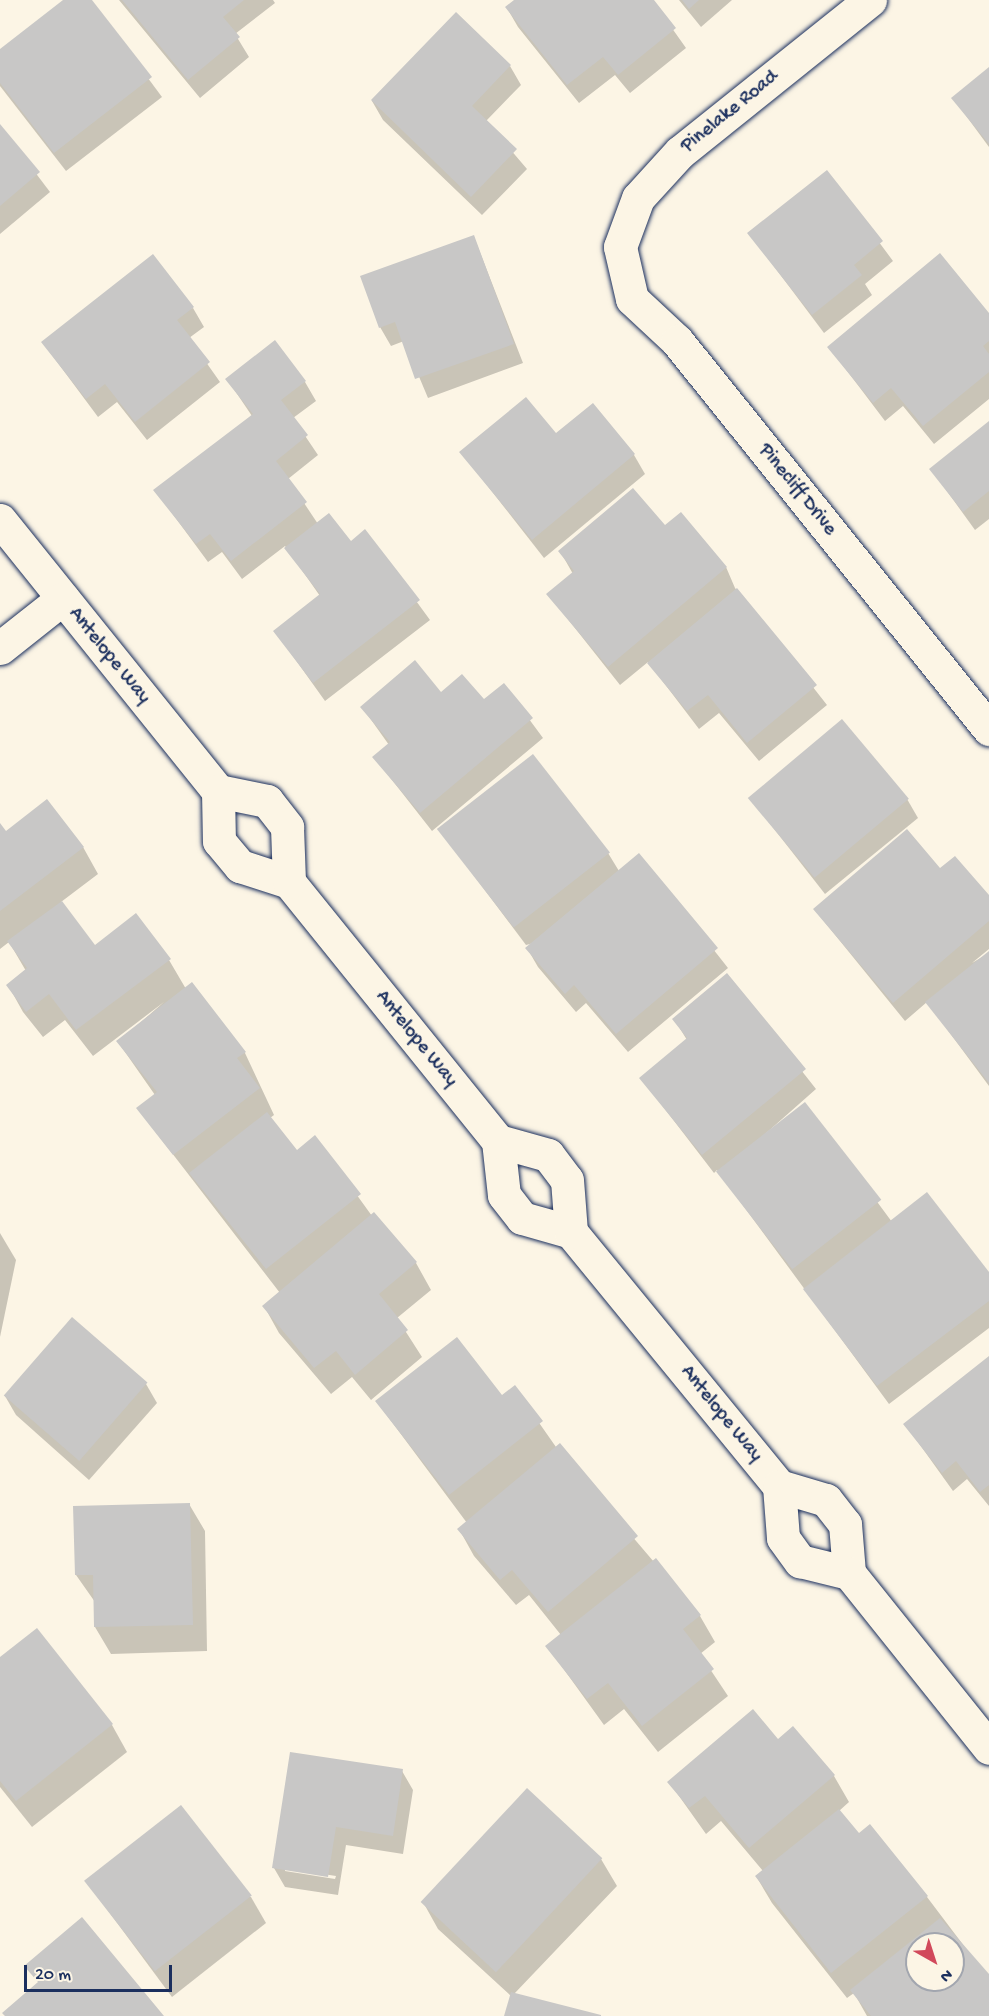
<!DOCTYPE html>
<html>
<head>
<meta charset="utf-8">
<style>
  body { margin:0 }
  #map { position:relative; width:989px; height:2016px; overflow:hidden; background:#fcf5e5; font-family:"Gochi Hand",sans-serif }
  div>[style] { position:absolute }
  .shadow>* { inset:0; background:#0003 }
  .building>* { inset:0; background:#c8c7c6; transform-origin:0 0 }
  .roads { filter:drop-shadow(0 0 2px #1b2f5e) drop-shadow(0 0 2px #1b2f5e) }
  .minor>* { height:33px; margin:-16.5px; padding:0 16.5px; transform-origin:16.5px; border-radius:16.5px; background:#fcf5e5 }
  span { translate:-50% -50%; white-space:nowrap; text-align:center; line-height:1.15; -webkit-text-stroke:4.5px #fcf5e5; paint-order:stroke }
  .street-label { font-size:20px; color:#1b2f5e }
  .north { position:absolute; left:905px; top:1932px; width:60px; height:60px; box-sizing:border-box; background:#fcf5e5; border:2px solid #a2a6af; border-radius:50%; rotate:141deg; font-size:16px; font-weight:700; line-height:24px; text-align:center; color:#1b2f5e }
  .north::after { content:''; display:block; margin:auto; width:21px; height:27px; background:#d1495b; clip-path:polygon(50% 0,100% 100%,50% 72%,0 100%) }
  .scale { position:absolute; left:24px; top:1965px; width:148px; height:27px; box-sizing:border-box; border:3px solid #1b2f5e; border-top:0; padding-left:8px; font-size:18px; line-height:21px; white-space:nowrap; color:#1b2f5e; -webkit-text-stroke:4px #fcf5e5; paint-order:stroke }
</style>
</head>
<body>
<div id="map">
  <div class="shadow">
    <div style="clip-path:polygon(65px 0,90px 0,162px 97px,66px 171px,0 86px,0 51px)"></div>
    <div style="clip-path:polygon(119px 0,273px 0,275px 3px,235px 34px,249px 57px,200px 98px)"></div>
    <div style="clip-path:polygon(517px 0,652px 0,686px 48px,630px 93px,615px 75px,579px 103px,518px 27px,507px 8px)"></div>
    <div style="clip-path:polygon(679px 0,732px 0,701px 27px)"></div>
    <div style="clip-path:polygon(510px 66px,521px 85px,486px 121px,527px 169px,482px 215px,383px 120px,372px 101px)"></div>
    <div style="clip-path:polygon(989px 69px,989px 147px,953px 98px)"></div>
    <div style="clip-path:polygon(0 126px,50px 192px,0 234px)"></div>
    <div style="clip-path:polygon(827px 172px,893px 261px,865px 284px,872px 295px,824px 333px,749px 233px)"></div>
    <div style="clip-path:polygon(474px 237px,523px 363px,428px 398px,404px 341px,391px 346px,380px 327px)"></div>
    <div style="clip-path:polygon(193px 308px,204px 327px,189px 338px,220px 382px,147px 440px,117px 402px,98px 417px,43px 343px)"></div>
    <div style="clip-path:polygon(989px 315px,989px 399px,934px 444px,903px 406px,885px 421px,829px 347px)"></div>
    <div style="clip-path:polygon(227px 379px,305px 382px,316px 401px,293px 418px,318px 455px,288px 479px,318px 524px,350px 543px,365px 531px,430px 620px,325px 701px,275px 631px,320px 596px,285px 546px,242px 579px,222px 552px,208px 562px,155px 490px,252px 416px)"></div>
    <div style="clip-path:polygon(989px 423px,989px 519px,975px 530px,931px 469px)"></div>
    <div style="clip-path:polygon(461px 452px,634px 455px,645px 474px,544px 558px)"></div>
    <div style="clip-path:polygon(665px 527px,726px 567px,735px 588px,827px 705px,759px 761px,719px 713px,699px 729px,648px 662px,620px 685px,548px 594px,573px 574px,560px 551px)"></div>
    <div style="clip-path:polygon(504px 685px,543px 738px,432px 831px,374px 757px,389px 745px,362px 707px,441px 694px,483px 702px)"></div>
    <div style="clip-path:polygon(749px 797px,907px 799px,918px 818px,825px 894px)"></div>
    <div style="clip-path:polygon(0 826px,6px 833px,83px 847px,98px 874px,61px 902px,94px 947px,169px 960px,186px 989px,192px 984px,245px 1053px,274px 1115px,270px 1118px,297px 1152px,315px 1137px,372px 1216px,416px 1263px,431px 1290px,397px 1318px,422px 1357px,371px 1400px,352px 1377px,331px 1394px,279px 1333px,264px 1306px,280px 1293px,138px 1109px,155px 1095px,118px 1042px,164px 1002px,93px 1056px,65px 1020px,43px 1037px,23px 1012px,8px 985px,26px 971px,9px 942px,0 949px)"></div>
    <div style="clip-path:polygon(439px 829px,608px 853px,619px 871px,639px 855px,728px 968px,628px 1052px,586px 1003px,576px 1012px,538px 967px,527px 948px,534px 943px,526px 945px)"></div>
    <div style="clip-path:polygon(940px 870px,989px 898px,989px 949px,972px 963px,989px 953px,989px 1086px,927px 1002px,905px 1021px,814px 909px)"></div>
    <div style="clip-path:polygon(726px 975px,816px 1089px,755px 1143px,805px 1104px,892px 1222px,989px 1275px,989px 1328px,889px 1404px,717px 1170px,714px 1173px,641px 1078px,687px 1040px,674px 1019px)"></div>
    <div style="clip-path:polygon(0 1233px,16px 1260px,0 1337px)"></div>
    <div style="clip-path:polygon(72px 1319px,146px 1384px,157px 1403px,89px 1480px,16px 1415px,5px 1396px)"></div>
    <div style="clip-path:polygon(989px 1358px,989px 1506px,967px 1479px,953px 1491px,905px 1424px)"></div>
    <div style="clip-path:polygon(514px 1387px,556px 1447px,700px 1616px,715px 1642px,700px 1654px,728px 1696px,658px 1752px,624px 1709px,604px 1725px,547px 1646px,561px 1635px,529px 1595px,516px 1605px,474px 1556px,459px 1529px,467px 1523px,377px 1402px,502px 1397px)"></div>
    <div style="clip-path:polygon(189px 1504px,205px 1531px,207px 1651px,111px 1654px,95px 1627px,95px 1602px,76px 1575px)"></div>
    <div style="clip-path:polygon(0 1659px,112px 1725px,127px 1752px,32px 1827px,0 1787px)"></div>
    <div style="clip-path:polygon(evenodd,778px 1741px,834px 1776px,849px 1802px,839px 1811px,858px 1835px,870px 1826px,927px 1897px,989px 1979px,989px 2016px,867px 2016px,854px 1993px,847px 1998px,772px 1903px,756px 1876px,763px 1871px,721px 1821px,706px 1834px,669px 1782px,778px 1741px,917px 1944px,953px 1944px,953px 1980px,917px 1980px,917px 1944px)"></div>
    <div style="clip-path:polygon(evenodd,402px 1771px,413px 1790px,403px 1854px,346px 1845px,338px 1895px,285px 1887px,274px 1868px,402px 1771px,285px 1868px,336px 1876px,335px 1879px,285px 1871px,285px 1868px)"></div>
    <div style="clip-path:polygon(527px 1790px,601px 1859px,617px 1886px,514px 1994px,598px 2016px,506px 2016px,511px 1996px,438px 1929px,423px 1902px)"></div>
    <div style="clip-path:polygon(86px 1881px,251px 1897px,266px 1923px,172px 1997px)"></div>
  </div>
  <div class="building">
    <div style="clip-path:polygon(63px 0,92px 0,152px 77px,54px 153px,0 83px,0 49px)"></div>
    <div style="clip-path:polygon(122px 0,244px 0,223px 17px,240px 37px,188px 80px)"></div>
    <div style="clip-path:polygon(514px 0,654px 0,676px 28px,618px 75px,603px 57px,567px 85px,505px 7px)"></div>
    <div style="clip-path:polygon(682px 0,699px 0,689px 9px)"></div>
    <div style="clip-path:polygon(456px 12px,511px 65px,472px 106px,517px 149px,471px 197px,371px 100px)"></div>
    <div style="clip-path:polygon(989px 67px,989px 144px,951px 98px)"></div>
    <div style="clip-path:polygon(0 124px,40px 172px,0 206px)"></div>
    <div style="clip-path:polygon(827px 170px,883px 241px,854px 265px,862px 275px,812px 315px,747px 233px)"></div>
    <div style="clip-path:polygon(474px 235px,514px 344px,415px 379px,395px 322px,379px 328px,360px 276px)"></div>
    <div style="clip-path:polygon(940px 253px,989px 313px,989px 341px,983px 346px,989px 354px,989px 372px,923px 426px,891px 388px,873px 403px,827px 347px)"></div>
    <div style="clip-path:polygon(153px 254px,194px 307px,177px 320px,210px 362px,135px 422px,105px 384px,86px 399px,41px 342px)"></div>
    <div style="clip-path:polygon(275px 340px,306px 381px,281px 400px,308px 435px,276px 461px,307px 502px,231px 561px,210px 534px,196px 544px,153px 490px,253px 414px,225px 379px)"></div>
    <div style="clip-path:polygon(526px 397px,556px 433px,593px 403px,635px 454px,532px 540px,459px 452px)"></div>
    <div style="clip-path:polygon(989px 421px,989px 491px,963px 512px,929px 469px)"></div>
    <div style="clip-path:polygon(633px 488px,665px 525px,681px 512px,727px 567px,608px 667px,546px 594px,574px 571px,558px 551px)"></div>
    <div style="clip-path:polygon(329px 513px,351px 541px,365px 529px,420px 600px,313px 683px,273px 631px,320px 594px,284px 548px)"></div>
    <div style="clip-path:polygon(737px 588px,817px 685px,747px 743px,708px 695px,687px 711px,647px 663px)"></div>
    <div style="clip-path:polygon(415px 660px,441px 692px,462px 674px,484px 699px,504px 683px,533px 718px,420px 813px,372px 757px,390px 742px,360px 707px)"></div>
    <div style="left:842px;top:719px;width:104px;height:123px;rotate:50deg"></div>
    <div style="left:533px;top:754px;width:125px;height:122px;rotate:52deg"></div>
    <div style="clip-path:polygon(47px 799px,84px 847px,0 911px,0 823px,6px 831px)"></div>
    <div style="clip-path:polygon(907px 829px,940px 868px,955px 856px,989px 895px,989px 921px,893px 1003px,813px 909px)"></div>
    <div style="clip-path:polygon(639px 853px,718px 948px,616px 1034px,574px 985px,565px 994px,525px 948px)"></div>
    <div style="clip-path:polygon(62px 901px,95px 945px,136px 913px,171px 959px,76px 1030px,49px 994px,26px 1012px,6px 985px,27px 968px,7px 941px)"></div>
    <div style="clip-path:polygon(989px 951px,989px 1083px,925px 1002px)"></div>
    <div style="clip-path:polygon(727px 973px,806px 1069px,702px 1155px,639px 1078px,687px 1038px,672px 1019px)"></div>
    <div style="clip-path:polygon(192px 982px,246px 1052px,237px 1058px,260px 1088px,173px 1155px,136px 1108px,157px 1092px,116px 1041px)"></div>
    <div style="left:805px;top:1102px;width:124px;height:113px;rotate:52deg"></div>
    <div style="clip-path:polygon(267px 1112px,297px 1150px,315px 1135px,361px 1194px,266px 1269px,189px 1173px)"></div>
    <div style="clip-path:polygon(927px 1192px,989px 1272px,989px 1301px,877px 1386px,803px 1289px)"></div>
    <div style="clip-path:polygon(374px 1212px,417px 1262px,379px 1294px,408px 1330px,355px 1375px,336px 1351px,314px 1368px,262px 1306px)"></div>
    <div style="left:72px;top:1317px;width:100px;height:104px;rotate:41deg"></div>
    <div style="clip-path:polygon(457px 1337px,502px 1395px,515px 1385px,543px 1421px,449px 1495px,375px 1401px)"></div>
    <div style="clip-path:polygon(989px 1356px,989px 1485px,980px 1492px,956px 1461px,942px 1473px,903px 1424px)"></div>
    <div style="clip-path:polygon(560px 1443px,638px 1536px,548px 1612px,512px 1570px,500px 1580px,457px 1529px)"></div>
    <div style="clip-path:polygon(190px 1503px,193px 1625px,94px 1627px,93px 1575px,75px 1575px,73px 1506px)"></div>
    <div style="clip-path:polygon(656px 1558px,701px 1615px,683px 1629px,714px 1669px,642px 1726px,608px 1683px,587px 1699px,545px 1646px)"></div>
    <div style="clip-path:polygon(37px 1628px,113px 1724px,16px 1801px,0 1781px,0 1657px)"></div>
    <div style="clip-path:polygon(753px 1709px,778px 1739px,793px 1726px,835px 1775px,749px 1848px,705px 1796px,689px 1808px,667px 1782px)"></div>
    <div style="clip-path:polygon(290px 1752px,403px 1769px,393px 1836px,336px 1827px,328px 1877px,272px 1868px)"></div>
    <div style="left:527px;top:1788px;width:103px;height:156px;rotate:43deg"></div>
    <div style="left:181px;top:1805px;width:115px;height:123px;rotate:52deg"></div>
    <div style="clip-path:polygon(839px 1809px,859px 1833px,870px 1824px,928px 1896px,831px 1973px,755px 1876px)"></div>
    <div style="clip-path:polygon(82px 1917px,164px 2016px,5px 2016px,2px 2013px,38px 1982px,24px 1966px)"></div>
    <div style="clip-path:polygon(evenodd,940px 1918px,989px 1974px,989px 2016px,871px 2016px,850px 1990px,940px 1918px,917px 1944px,953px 1944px,953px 1980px,917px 1980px,917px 1944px)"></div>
    <div style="clip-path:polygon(511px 1992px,601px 2015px,601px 2016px,504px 2016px)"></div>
  </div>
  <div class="roads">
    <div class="minor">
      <div style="left:870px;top:0;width:243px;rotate:141.3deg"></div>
      <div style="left:680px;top:152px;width:62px;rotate:132.4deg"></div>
      <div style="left:638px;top:198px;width:52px;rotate:110.2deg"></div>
      <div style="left:620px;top:247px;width:53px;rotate:77deg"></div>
      <div style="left:632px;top:299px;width:62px;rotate:43deg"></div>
      <div style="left:677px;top:341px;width:498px;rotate:51.2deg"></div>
      <div style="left:0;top:520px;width:348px;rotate:51.2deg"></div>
      <div style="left:218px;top:791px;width:50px;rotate:88.9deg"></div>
      <div style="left:219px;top:841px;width:33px;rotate:50deg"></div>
      <div style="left:240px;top:866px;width:52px;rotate:18.1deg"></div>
      <div style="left:289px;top:882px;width:333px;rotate:51.1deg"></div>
      <div style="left:498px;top:1141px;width:54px;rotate:83.7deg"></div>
      <div style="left:504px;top:1195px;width:29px;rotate:52deg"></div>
      <div style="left:522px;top:1218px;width:51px;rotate:15.9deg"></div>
      <div style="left:571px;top:1232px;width:328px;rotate:50.7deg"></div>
      <div style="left:779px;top:1486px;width:49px;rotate:16.6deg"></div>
      <div style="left:826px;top:1500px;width:31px;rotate:52deg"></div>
      <div style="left:845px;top:1524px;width:49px;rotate:85.3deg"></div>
      <div style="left:849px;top:1573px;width:224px;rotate:51.3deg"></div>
      <div style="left:0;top:648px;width:80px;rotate:-38.4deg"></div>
      <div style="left:218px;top:791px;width:50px;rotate:11.5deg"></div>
      <div style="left:267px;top:801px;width:33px;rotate:52deg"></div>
      <div style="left:287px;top:827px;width:55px;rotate:87.9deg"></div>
      <div style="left:498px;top:1141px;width:52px;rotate:15.6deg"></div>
      <div style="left:548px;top:1155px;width:31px;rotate:53deg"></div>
      <div style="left:567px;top:1180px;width:52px;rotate:85.6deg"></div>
      <div style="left:779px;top:1486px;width:52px;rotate:85.6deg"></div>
      <div style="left:783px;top:1538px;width:29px;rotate:54deg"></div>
      <div style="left:800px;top:1561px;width:50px;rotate:13.8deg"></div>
    </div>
  </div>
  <div class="street-label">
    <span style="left:730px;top:112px;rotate:-39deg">Pinelake Road</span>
    <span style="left:797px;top:490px;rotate:51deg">Pinecliff Drive</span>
    <span style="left:109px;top:656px;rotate:51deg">Antelope Way</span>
    <span style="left:416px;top:1039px;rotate:51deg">Antelope Way</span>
    <span style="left:721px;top:1414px;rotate:51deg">Antelope Way</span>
  </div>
  <div class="north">N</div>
  <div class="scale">20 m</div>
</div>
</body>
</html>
